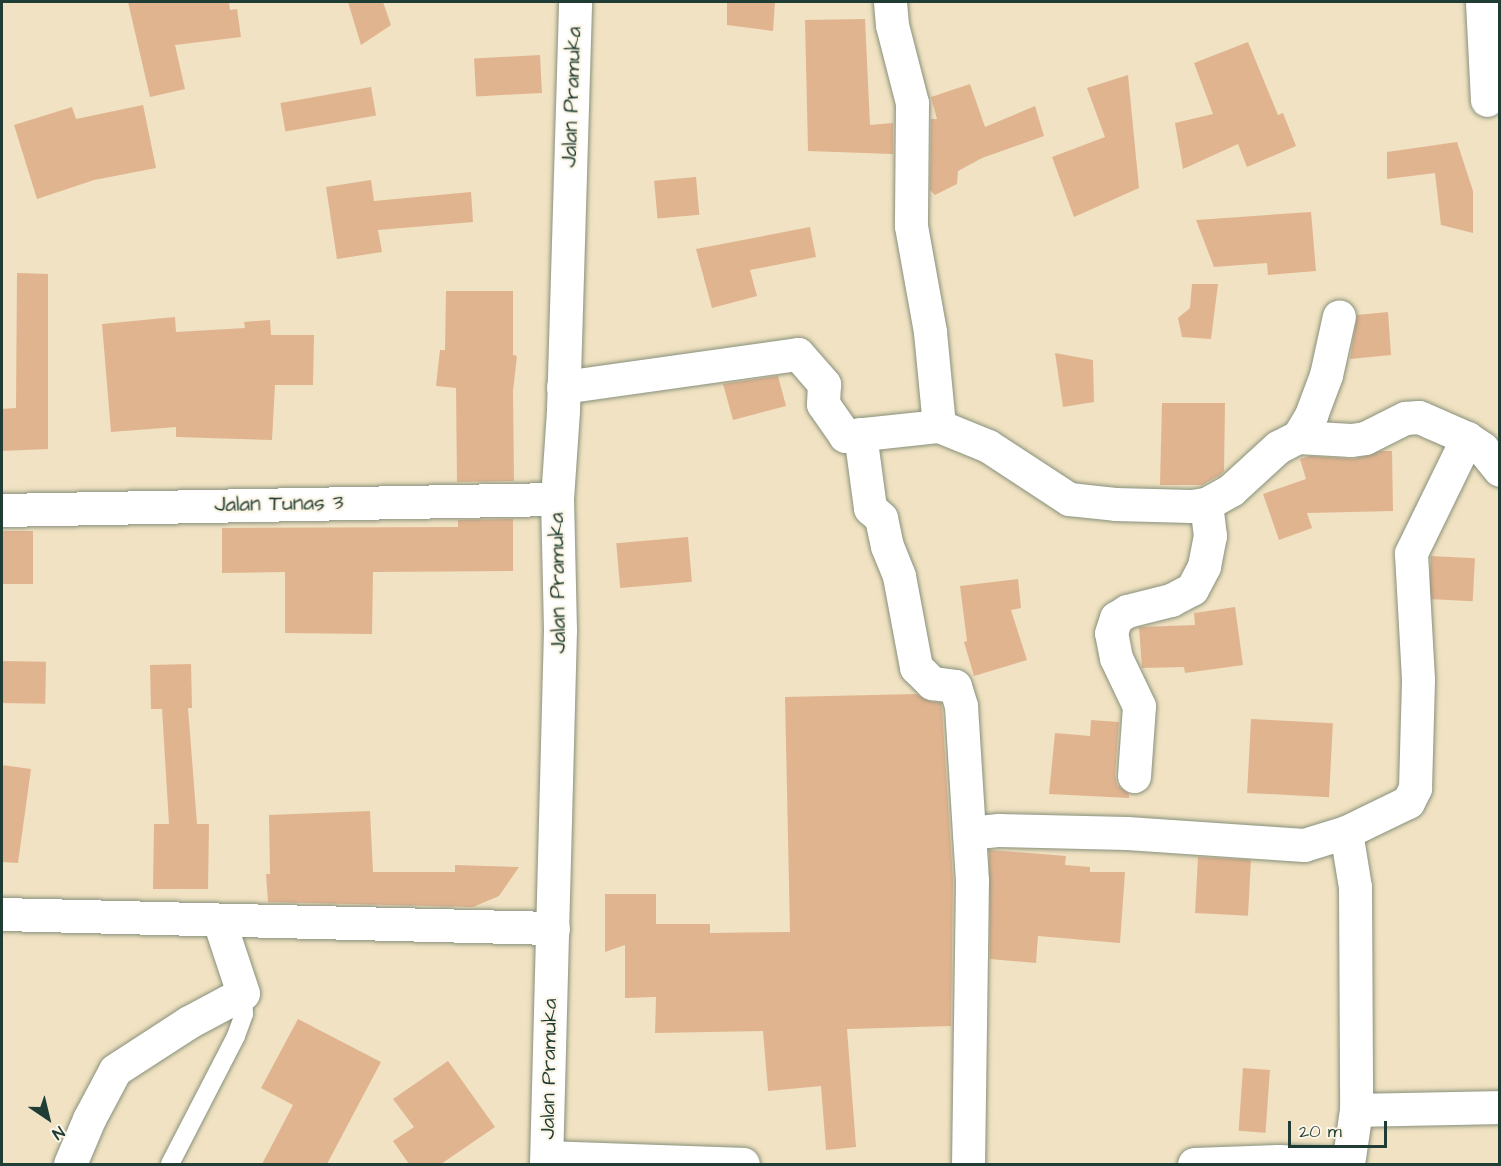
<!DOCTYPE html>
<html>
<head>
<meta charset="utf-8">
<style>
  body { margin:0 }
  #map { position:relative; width:1501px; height:1166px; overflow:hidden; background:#f0e2c2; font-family:"Architects Daughter",sans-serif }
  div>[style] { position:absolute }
  .building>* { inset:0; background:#e1b490; transform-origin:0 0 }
  .roads { filter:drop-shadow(0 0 2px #88907b) drop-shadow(0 0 2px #88907b) }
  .service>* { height:18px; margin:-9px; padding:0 9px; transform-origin:9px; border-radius:9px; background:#fff }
  .minor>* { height:33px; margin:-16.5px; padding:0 16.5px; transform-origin:16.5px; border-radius:16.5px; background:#fff }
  span { translate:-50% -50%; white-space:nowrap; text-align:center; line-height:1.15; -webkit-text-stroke:4.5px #fcf5e5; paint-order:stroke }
  .street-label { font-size:21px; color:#1f3d34 }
  .frame { position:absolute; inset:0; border:3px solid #1f3d34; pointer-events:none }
  .north { position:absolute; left:18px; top:1088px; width:60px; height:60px; -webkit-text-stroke:4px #fcf5e5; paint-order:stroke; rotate:145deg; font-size:16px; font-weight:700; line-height:24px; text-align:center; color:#1f3d34 }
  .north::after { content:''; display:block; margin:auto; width:21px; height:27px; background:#1f3d34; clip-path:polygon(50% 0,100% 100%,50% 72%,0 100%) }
  .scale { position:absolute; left:1288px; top:1121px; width:99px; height:27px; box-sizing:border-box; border:3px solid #1f3d34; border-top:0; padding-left:8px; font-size:18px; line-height:21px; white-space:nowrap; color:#1f3d34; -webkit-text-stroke:4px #fcf5e5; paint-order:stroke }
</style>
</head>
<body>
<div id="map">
  <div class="building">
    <div style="clip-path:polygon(128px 2px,229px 2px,230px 10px,237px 9px,241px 37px,175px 45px,185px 89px,150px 97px)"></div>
    <div style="clip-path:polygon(348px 2px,383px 2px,391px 25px,361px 45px)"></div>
    <div style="clip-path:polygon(727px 2px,775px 2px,773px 31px,727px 25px)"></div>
    <div style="clip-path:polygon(865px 19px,870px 125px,893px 123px,893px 154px,808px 151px,805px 20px)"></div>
    <div style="clip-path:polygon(1248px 42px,1278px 115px,1283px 113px,1296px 146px,1247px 167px,1238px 144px,1183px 169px,1175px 123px,1213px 114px,1194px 63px)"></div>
    <div style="left:540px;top:55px;width:38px;height:66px;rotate:87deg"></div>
    <div style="clip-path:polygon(1128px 75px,1139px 188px,1074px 217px,1052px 157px,1105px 137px,1087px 88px)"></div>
    <div style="clip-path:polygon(970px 84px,985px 127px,1035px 106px,1044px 136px,982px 158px,958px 171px,957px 184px,935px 195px,930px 190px,931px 119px,937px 119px,931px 97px)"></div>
    <div style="left:371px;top:87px;width:29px;height:92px;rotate:80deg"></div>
    <div style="clip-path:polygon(143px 105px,156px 168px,94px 180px,37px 199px,14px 125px,72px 107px,76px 119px)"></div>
    <div style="clip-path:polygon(1457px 142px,1473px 191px,1473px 233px,1441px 225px,1435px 173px,1387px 179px,1387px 152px)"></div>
    <div style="left:696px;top:177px;width:38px;height:42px;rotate:85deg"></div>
    <div style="clip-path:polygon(371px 180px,374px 201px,471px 192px,473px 222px,378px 230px,382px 252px,337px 259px,326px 187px)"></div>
    <div style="clip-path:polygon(1311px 212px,1316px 271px,1268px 275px,1267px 263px,1214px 267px,1196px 220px)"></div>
    <div style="clip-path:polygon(810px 227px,816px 257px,750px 270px,757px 296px,712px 308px,696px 249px)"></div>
    <div style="clip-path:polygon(17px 273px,48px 274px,48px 449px,2px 451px,2px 409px,16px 408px)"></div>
    <div style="clip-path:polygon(1192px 284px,1218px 284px,1211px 339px,1182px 337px,1178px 318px,1190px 308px)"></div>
    <div style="clip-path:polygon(446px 291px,513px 291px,513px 355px,517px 356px,513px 391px,514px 481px,457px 482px,456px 388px,436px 386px,440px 350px,445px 350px)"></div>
    <div style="clip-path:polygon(1388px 312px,1391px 355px,1350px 359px,1357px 315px)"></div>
    <div style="clip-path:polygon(175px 317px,176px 332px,245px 328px,244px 322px,270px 320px,271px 335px,314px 335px,313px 385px,275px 385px,272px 440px,176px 437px,176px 427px,111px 432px,102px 324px)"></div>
    <div style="clip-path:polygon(1055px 353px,1093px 360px,1094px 402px,1063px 407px)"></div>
    <div style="clip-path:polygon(778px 376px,786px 406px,733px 420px,723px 384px)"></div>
    <div style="clip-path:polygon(1162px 403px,1225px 403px,1224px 471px,1220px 475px,1202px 485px,1160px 485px)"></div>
    <div style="clip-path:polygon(1381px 451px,1392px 451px,1393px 511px,1307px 513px,1312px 528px,1279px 540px,1263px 494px,1306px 479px,1300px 459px,1310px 456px,1354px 459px)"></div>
    <div style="clip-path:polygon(513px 519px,513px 571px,373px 572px,372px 634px,285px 633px,285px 572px,222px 573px,222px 528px,458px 527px,458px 520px)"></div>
    <div style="left:2px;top:531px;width:31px;height:53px"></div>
    <div style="left:688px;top:537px;width:45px;height:72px;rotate:85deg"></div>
    <div style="left:1431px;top:556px;width:44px;height:43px;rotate:3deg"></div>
    <div style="clip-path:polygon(1018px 579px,1021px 608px,1011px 610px,1027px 660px,974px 676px,964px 642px,967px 641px,960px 586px)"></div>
    <div style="clip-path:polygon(1235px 607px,1243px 665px,1185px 673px,1184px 667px,1142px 668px,1139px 627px,1195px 625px,1194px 613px)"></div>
    <div style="left:2px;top:661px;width:44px;height:42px;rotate:1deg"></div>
    <div style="clip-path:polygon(191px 664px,192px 708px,188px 708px,197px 824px,209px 824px,208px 889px,153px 889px,154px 824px,169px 824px,162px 709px,151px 709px,150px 665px)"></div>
    <div style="clip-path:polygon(916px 694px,929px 701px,941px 703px,942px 709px,953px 880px,951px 1026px,847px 1029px,856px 1147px,826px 1150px,821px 1086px,768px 1091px,763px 1031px,655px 1033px,656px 997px,625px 998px,625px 945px,605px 952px,605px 894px,656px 894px,656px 924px,710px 924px,710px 933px,790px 932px,785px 697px)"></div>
    <div style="left:1251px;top:719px;width:82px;height:74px;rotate:3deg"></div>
    <div style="clip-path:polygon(1091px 720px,1119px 722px,1115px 775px,1117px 785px,1129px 794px,1129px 798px,1049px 794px,1055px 733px,1090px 736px)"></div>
    <div style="clip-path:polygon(2px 765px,31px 769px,18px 863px,2px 862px)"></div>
    <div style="clip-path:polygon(370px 811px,373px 872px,455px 872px,455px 865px,519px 867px,499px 896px,473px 907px,268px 902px,266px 874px,270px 874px,269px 815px)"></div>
    <div style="clip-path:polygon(989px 850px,1066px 856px,1065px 865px,1090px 867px,1090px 872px,1125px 872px,1120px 943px,1038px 936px,1036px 963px,990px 959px)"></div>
    <div style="left:1198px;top:857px;width:53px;height:56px;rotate:3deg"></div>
    <div style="clip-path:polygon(298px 1019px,381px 1062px,327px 1164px,262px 1164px,293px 1105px,261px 1088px)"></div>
    <div style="clip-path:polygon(448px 1061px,495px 1127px,441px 1164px,409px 1164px,393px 1141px,414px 1127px,393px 1099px)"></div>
    <div style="left:1243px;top:1068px;width:27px;height:63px;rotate:4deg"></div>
  </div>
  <div class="roads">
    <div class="service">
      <div style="left:170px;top:1164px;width:144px;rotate:-62.7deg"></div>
      <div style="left:236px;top:1036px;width:23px;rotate:-70deg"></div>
      <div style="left:244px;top:1014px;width:21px;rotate:-93deg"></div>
    </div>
    <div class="minor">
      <div style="left:890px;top:2px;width:23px;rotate:85deg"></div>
      <div style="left:892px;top:25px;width:81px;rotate:75.6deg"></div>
      <div style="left:912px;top:103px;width:123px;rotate:90.5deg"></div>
      <div style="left:911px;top:226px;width:108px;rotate:79.8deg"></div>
      <div style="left:930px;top:332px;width:94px;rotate:84.5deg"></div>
      <div style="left:939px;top:426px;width:53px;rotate:22.2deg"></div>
      <div style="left:988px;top:446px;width:97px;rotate:33.2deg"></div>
      <div style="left:1069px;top:499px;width:46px;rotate:6.2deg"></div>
      <div style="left:1115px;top:504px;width:76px;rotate:1.5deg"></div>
      <div style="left:1191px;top:506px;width:15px;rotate:-8deg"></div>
      <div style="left:1206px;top:504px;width:29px;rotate:-29deg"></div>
      <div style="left:1231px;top:490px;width:64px;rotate:-42.5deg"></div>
      <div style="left:1278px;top:447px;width:22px;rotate:-27deg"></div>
      <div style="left:1298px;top:437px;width:53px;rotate:3.2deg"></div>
      <div style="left:1351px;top:440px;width:14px;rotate:-8deg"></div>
      <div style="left:1365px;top:438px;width:45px;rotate:-26.6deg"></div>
      <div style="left:1405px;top:418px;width:14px;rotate:-4deg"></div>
      <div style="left:1419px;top:417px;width:52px;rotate:23.6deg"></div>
      <div style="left:1467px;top:438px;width:18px;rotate:34deg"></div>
      <div style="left:1482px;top:448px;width:28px;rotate:51deg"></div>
      <div style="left:1482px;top:2px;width:98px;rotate:87.1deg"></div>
      <div style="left:563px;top:387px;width:237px;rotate:-8deg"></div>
      <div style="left:798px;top:354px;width:40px;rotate:49deg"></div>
      <div style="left:824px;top:384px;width:20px;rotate:93deg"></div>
      <div style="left:823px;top:404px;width:39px;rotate:55deg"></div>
      <div style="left:845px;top:436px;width:95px;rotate:-6.1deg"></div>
      <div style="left:860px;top:434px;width:75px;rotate:82.3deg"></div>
      <div style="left:870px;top:508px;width:15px;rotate:42deg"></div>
      <div style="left:881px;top:518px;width:29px;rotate:78deg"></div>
      <div style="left:887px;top:546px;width:32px;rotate:68deg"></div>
      <div style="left:899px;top:576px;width:93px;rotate:79.4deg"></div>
      <div style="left:916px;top:667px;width:23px;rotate:45deg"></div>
      <div style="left:932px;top:683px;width:23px;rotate:7deg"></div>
      <div style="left:955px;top:686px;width:21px;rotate:73deg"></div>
      <div style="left:961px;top:706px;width:174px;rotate:86.4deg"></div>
      <div style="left:972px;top:880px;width:284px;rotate:90.8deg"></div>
      <div style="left:1298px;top:437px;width:26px;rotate:-59deg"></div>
      <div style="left:1311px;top:415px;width:43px;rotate:-69.4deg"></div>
      <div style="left:1326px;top:375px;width:60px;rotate:-77.6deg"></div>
      <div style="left:2px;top:510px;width:555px;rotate:-1.14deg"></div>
      <div style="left:1134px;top:776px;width:70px;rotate:-85.9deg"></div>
      <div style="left:1139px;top:706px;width:53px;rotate:-115.6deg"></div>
      <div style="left:1116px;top:658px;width:25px;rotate:-101deg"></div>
      <div style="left:1111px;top:633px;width:16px;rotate:-72deg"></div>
      <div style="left:1116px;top:618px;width:13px;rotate:-32deg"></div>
      <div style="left:1127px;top:611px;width:45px;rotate:-14deg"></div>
      <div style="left:1171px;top:600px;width:24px;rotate:-28deg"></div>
      <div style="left:1192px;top:589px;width:26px;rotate:-62deg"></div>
      <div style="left:1204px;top:566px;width:31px;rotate:-79deg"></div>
      <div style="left:1210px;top:536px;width:32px;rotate:-97deg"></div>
      <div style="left:1346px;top:832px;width:69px;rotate:-25.8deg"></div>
      <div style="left:1408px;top:802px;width:16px;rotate:-63deg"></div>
      <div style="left:1415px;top:788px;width:109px;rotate:-88.4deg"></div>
      <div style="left:1418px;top:679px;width:126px;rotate:-93.2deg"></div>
      <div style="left:1411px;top:553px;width:128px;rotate:-64deg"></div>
      <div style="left:969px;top:833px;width:30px;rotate:-6deg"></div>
      <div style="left:999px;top:830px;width:128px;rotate:1.3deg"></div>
      <div style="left:1127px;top:833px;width:177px;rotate:3.9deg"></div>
      <div style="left:1304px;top:845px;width:44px;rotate:-17.2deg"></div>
      <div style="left:1346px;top:832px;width:56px;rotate:80.7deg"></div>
      <div style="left:1355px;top:887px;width:223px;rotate:89.7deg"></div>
      <div style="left:1356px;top:1110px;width:55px;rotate:98.4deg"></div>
      <div style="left:1348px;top:1164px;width:70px;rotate:-177.5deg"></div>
      <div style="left:1278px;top:1161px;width:84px;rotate:178deg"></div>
      <div style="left:2px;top:914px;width:551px;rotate:1.46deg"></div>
      <div style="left:1356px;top:1110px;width:144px;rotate:-1.2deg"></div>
      <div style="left:547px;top:1157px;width:196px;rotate:2deg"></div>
      <div style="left:70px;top:1164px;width:49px;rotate:-67.1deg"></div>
      <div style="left:89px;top:1119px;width:55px;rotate:-62deg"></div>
      <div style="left:115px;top:1070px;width:88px;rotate:-33deg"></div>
      <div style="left:189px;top:1022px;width:61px;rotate:-28.2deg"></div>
      <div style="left:243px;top:993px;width:76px;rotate:-108.4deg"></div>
      <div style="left:546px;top:1164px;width:534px;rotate:-88.5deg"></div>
      <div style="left:560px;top:630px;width:131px;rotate:-91.3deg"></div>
      <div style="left:557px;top:499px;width:89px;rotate:-86.1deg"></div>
      <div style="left:563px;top:410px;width:408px;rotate:-88.3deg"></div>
    </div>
  </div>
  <div class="street-label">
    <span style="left:572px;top:97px;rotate:-88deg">Jalan Pramuka</span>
    <span style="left:279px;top:504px;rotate:-1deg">Jalan Tunas 3</span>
    <span style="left:558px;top:583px;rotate:-91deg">Jalan Pramuka</span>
    <span style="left:549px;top:1069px;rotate:-89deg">Jalan Pramuka</span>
  </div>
  <div class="frame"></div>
  <div class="north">N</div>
  <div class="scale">20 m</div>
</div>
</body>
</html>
